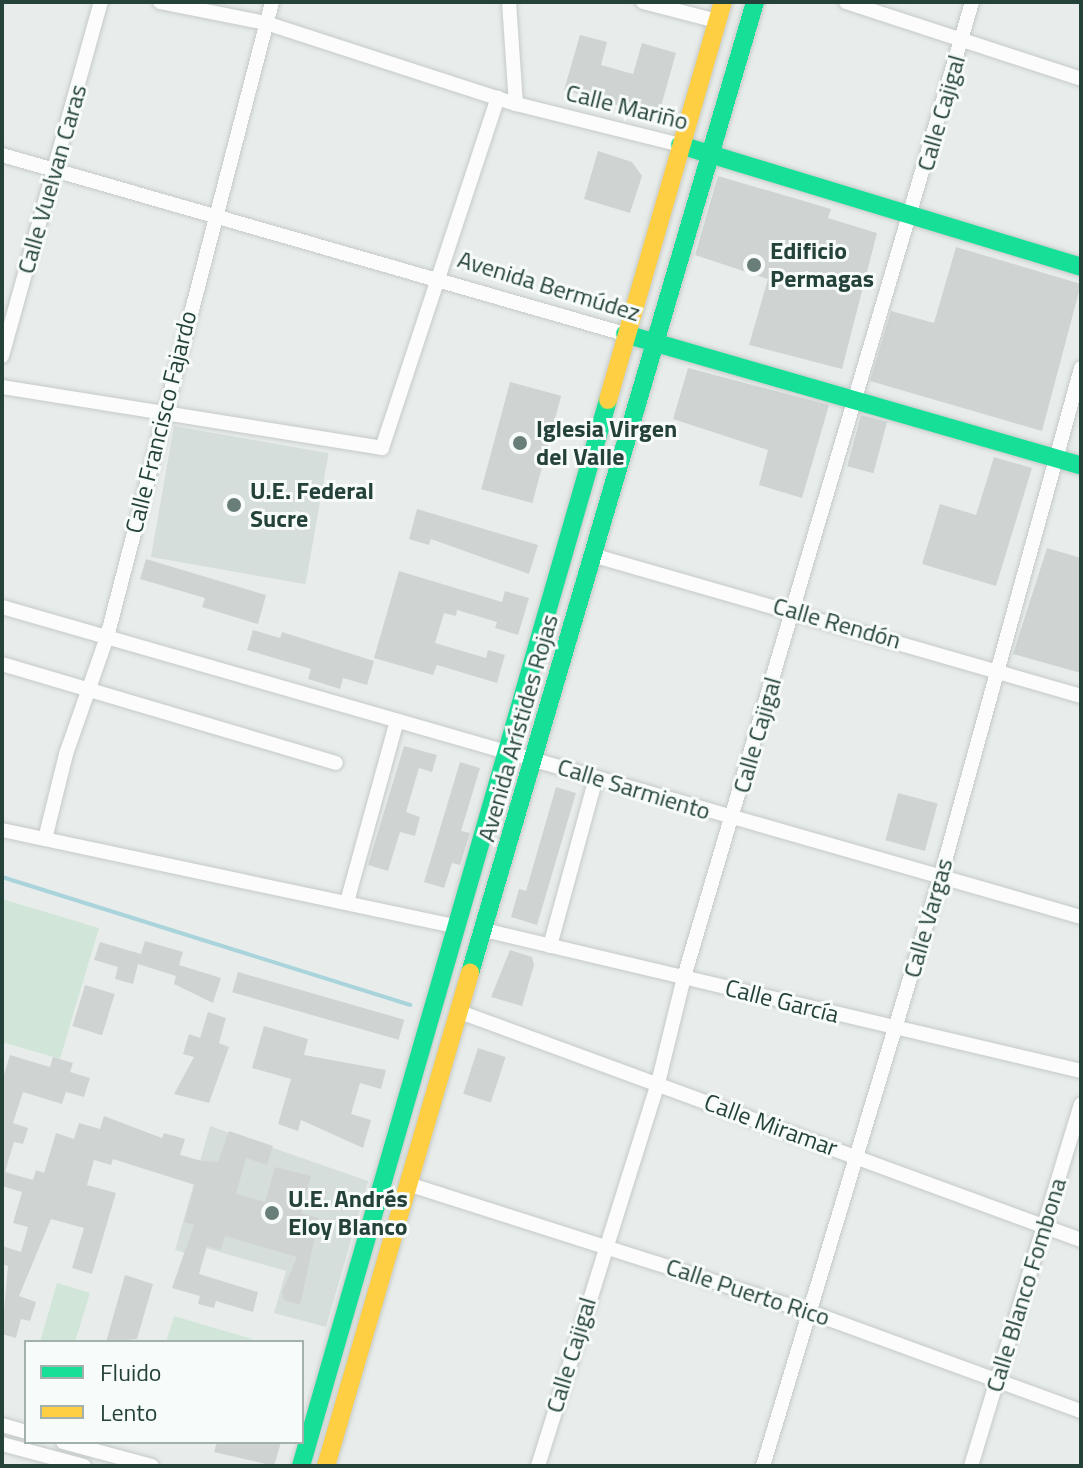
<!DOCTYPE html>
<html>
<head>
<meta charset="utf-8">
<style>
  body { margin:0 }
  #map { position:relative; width:1083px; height:1468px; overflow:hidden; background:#e8edeb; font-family:"Titillium Web",sans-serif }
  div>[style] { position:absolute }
  .built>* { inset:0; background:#d6dedb; transform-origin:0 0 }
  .green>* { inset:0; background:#d1e6d8 }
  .stream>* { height:4px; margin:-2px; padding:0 2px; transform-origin:2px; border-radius:2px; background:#a9d4db }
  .building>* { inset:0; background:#cfd4d2; transform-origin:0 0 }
  .roads { filter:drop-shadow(0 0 2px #c5cac8) drop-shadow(0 0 2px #c5cac8) }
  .street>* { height:14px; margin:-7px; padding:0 7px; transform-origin:7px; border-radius:7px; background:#fcfcfc }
  .fast>* { height:18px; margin:-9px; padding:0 9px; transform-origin:9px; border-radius:9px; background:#16e098 }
  .slow>* { height:18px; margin:-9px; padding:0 9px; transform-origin:9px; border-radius:9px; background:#ffcf43 }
  .dots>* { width:22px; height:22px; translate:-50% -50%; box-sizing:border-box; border:4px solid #f7fbf9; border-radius:50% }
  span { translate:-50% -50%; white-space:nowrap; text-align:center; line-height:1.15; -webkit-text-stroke:6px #f7fbf9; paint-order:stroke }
  .street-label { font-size:24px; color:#24423a }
  .poi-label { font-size:24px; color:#24423a; font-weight:700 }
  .left { translate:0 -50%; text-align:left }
  .frame { position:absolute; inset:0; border:4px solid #24423a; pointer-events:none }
  .legend { position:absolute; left:24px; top:1340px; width:280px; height:104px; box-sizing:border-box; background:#f7fbf9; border:2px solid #a3b1ad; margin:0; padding:10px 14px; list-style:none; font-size:24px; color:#24423a }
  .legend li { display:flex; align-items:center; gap:16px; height:40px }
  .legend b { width:40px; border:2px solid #a3b1ad }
</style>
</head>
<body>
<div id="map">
  <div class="built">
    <div style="left:174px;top:426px;width:157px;height:133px;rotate:10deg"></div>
    <div style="clip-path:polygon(210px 1126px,368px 1181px,326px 1327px,274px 1313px,286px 1271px,192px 1244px,188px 1254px,175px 1250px)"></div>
  </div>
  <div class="green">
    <div style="clip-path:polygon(2px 899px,99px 928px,60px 1059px,2px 1042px)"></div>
    <div style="clip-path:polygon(57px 1283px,90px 1293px,75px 1342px,40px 1342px)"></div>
    <div style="clip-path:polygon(174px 1316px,252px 1339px,251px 1342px,166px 1342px)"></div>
  </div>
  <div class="stream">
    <div style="left:2px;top:877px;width:428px;rotate:17.4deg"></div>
  </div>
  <div class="building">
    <div style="clip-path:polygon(580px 35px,607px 42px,601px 65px,633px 74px,642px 43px,676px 53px,658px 117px,564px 90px)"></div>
    <div style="clip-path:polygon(598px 151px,632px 162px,642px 176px,630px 213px,584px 199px)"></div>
    <div style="clip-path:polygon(718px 176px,831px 209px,828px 218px,877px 233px,842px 369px,749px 345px,768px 279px,695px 255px)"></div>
    <div style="clip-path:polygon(956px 247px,1081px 284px,1042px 431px,870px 381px,891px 311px,934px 323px)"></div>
    <div style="clip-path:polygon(688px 368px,829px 405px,802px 498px,759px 485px,768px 450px,673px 419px)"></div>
    <div style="left:510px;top:382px;width:53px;height:111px;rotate:15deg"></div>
    <div style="left:861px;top:415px;width:27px;height:53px;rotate:15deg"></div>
    <div style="clip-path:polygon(994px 457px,1032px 468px,996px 586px,922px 564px,940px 504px,976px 515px)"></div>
    <div style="clip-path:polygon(417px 509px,538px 545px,529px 574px,431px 539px,429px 545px,409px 539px)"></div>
    <div style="clip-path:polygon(1047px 548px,1081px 558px,1081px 673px,1013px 654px)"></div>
    <div style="clip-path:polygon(146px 559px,266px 595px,258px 624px,202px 607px,205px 598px,140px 579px)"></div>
    <div style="clip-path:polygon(399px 571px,502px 602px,505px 591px,529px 598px,518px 635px,495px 628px,497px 622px,457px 610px,456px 616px,444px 613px,435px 643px,486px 658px,488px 650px,505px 655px,497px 683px,437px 665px,433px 675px,374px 658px)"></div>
    <div style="clip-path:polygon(253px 630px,280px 638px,282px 632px,374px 661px,367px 685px,343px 678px,340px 689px,308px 679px,311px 669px,247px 650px)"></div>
    <div style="clip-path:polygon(404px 746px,437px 755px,432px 772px,419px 768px,406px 812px,420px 817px,415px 836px,400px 832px,388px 871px,368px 865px)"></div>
    <div style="clip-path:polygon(460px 762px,480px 768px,461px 831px,470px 833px,460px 865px,452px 863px,444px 888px,424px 882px)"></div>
    <div style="clip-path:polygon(556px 787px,576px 793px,537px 925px,511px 917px,519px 889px,526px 891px)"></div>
    <div style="left:898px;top:793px;width:41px;height:49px;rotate:15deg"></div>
    <div style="clip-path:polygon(145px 941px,183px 952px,179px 965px,221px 978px,213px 1003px,174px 984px,176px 976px,138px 964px,133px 984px,115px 979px,118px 967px,94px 960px,100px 942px,141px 954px)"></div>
    <div style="clip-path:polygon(510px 950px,532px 957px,534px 965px,522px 1006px,491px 997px)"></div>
    <div style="left:238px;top:972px;width:173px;height:21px;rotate:16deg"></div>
    <div style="left:85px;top:985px;width:31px;height:43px;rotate:17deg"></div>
    <div style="clip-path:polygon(208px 1012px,226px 1018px,219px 1043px,229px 1047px,209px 1103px,174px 1094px,194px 1057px,183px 1054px,189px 1034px,200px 1038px)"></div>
    <div style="clip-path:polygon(264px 1026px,308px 1039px,304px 1055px,386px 1070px,381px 1089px,360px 1083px,351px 1114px,371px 1120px,363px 1148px,301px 1120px,298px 1131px,278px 1124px,291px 1079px,252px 1068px)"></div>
    <div style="left:478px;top:1048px;width:29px;height:48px;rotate:18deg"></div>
    <div style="clip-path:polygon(10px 1055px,50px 1067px,53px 1057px,73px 1063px,70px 1072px,90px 1078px,84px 1097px,66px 1092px,62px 1104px,23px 1092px,13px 1123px,28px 1128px,23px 1144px,14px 1142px,5px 1172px,33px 1180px,36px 1170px,44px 1173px,56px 1133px,74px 1139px,79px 1123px,100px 1129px,104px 1116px,162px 1138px,164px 1133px,185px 1139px,180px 1155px,202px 1161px,218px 1162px,229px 1131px,273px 1146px,267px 1165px,246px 1158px,236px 1194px,265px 1202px,275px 1167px,311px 1176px,301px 1213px,319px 1218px,300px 1305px,284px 1300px,282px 1292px,297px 1257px,225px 1236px,221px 1250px,207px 1246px,199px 1274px,258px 1292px,253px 1312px,216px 1301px,214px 1308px,198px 1304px,200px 1296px,172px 1288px,194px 1225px,184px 1222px,195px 1185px,113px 1159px,111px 1165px,94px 1160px,87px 1185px,116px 1193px,92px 1274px,72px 1268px,84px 1228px,51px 1219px,19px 1296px,36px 1302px,30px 1321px,21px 1319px,16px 1338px,2px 1334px,8px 1266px,2px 1264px,2px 1246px,21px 1252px,28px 1227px,13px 1223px,22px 1192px,2px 1186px,2px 1081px)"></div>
    <div style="clip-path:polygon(125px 1275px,153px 1284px,137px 1339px,106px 1342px)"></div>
    <div style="clip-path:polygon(217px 1442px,281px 1442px,274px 1466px,214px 1452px)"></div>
  </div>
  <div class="roads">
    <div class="street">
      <div style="left:160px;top:2px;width:108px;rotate:11.2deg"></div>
      <div style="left:266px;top:23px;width:263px;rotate:18deg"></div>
      <div style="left:516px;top:104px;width:169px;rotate:14deg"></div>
      <div style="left:509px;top:2px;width:102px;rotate:86.1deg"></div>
      <div style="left:643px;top:2px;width:76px;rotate:14.4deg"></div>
      <div style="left:846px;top:2px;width:247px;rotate:18.1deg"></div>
      <div style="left:2px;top:155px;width:648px;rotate:16.03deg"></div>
      <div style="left:2px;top:356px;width:368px;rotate:-74.4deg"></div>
      <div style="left:2px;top:387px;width:385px;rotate:9.1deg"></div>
      <div style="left:382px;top:448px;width:369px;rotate:-71.7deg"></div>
      <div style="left:592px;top:555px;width:509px;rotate:16.08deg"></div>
      <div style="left:2px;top:607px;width:1123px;rotate:16.03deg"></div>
      <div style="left:2px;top:664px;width:348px;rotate:16.5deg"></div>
      <div style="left:2px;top:830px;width:465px;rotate:12deg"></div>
      <div style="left:45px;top:839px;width:88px;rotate:-76.1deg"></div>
      <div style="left:66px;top:754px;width:124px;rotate:-70.7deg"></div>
      <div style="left:107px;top:637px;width:656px;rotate:-75.43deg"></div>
      <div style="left:347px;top:902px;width:188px;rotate:-74.6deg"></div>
      <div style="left:484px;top:930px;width:613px;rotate:13.29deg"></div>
      <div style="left:550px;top:946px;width:174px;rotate:-74.7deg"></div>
      <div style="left:460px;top:1012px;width:662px;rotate:20.16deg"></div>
      <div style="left:411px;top:1185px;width:419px;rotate:17.7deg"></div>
      <div style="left:810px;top:1312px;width:289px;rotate:20.1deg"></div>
      <div style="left:2px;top:1425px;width:25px;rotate:16deg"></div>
      <div style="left:63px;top:1442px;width:92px;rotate:15.1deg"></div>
      <div style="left:2px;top:1444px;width:85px;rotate:15deg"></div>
      <div style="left:538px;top:1466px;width:401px;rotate:-72.6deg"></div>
      <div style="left:658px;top:1083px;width:109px;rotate:-76.2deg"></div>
      <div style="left:684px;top:977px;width:1017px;rotate:-73.54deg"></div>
      <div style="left:763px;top:1466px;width:613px;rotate:-73.22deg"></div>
      <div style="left:940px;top:879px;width:530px;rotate:-74.57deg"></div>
      <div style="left:971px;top:1466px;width:378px;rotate:-73.1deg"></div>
    </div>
    <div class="fast">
      <div style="left:680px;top:145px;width:419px;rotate:16.9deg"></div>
      <div style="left:625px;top:334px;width:475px;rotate:16.1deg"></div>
      <div style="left:470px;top:973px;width:1012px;rotate:-73.64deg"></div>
      <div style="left:301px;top:1466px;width:1109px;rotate:-73.93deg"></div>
    </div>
    <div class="slow">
      <div style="left:608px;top:400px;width:414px;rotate:-73.9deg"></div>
      <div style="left:326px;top:1466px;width:514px;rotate:-73.72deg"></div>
    </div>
  </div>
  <div class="dots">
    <div style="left:754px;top:265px;background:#697e78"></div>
    <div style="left:520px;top:443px;background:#697e78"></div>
    <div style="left:234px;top:505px;background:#697e78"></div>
    <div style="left:272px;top:1213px;background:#697e78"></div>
  </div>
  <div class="street-label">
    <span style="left:627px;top:107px;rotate:14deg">Calle Mariño</span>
    <span style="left:941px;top:113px;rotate:-74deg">Calle Cajigal</span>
    <span style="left:52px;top:179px;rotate:-74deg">Calle Vuelvan Caras</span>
    <span style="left:549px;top:286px;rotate:17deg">Avenida Bermúdez</span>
    <span style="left:161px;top:422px;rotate:-76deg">Calle Francisco Fajardo</span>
    <span style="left:837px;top:623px;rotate:16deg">Calle Rendón</span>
    <span style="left:518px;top:728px;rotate:-74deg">Avenida Arístides Rojas</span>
    <span style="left:757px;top:735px;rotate:-74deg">Calle Cajigal</span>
    <span style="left:634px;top:789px;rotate:17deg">Calle Sarmiento</span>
    <span style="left:928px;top:918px;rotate:-74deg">Calle Vargas</span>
    <span style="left:782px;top:1001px;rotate:14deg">Calle García</span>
    <span style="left:771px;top:1125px;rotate:20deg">Calle Miramar</span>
    <span style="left:1026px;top:1285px;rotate:-73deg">Calle Blanco Fombona</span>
    <span style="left:748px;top:1292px;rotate:18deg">Calle Puerto Rico</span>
    <span style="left:571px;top:1355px;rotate:-73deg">Calle Cajigal</span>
  </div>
  <div class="poi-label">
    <span class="left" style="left:770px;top:265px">Edificio<br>Permagas</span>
    <span class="left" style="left:536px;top:443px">Iglesia Virgen<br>del Valle</span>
    <span class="left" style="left:250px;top:505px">U.E. Federal<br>Sucre</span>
    <span class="left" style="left:288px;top:1213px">U.E. Andrés<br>Eloy Blanco</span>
  </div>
  <div class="frame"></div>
  <ul class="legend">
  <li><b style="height:10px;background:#16e098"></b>Fluido</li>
  <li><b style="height:10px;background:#ffcf43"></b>Lento</li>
  </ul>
</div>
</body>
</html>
